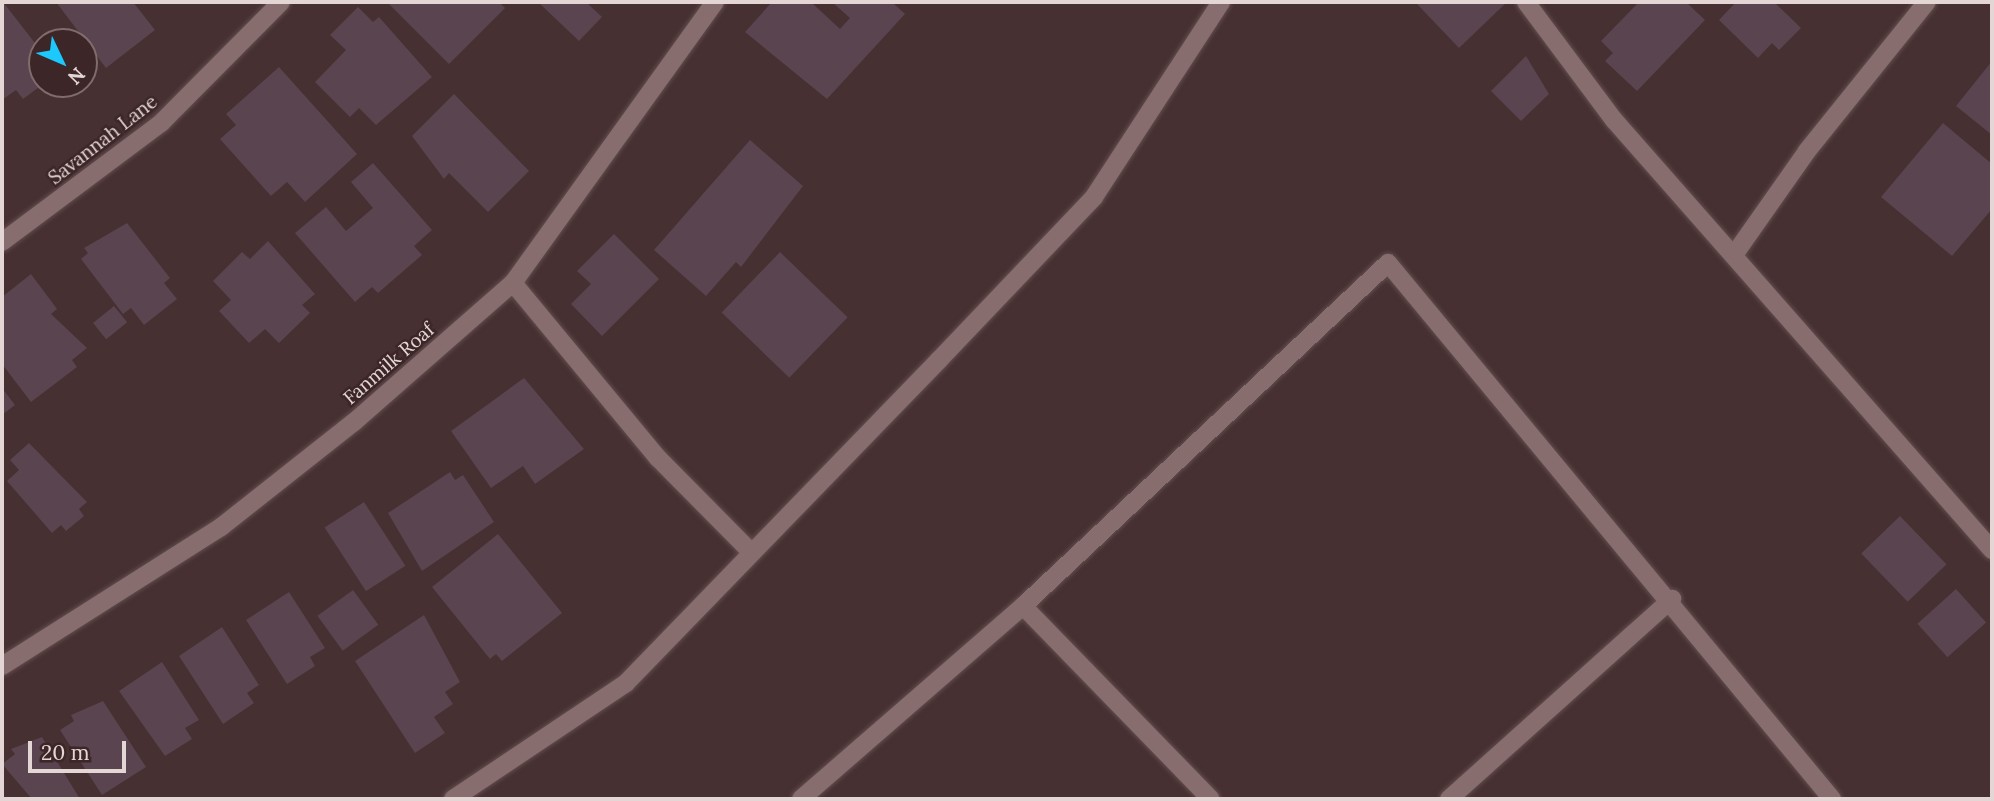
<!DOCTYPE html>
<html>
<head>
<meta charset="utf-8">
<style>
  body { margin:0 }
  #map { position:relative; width:1994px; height:801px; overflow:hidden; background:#473031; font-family:Lora,serif }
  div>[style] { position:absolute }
  .building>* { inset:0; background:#59444f; transform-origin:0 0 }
  .roads { filter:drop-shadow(0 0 2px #614d4e) drop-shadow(0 0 2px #614d4e) }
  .minor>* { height:18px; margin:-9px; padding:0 9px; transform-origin:9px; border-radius:9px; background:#876d6e }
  span { translate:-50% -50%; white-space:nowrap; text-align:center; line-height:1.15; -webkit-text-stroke:5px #3c2627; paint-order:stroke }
  .street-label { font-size:19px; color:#e5d6d6 }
  .frame { position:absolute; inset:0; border:4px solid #e5d6d6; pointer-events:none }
  .north { position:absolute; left:28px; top:28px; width:70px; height:70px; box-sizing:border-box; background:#3c2627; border:2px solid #806c6d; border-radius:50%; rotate:134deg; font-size:19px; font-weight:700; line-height:28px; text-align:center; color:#e5d6d6 }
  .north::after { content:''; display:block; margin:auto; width:24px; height:32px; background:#1bc9fc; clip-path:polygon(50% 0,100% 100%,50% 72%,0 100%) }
  .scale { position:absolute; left:28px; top:741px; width:98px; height:32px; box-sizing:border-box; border:4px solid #e5d6d6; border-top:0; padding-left:9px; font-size:21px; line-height:24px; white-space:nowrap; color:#e5d6d6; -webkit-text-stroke:5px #3c2627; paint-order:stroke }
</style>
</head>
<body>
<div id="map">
  <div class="building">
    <div style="clip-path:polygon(3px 2px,42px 52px,42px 85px,23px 99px,16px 90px,2px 100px)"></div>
    <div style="clip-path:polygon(56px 2px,133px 2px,155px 30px,106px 68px)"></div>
    <div style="clip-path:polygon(387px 2px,499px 2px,505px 8px,449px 64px)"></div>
    <div style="clip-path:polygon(538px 2px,586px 2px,602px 17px,579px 41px)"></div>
    <div style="clip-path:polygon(772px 2px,811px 2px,840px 29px,850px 18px,832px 2px,892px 2px,905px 14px,827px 99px,745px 32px)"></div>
    <div style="clip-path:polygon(1507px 2px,1459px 48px,1416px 3px,1417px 2px)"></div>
    <div style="clip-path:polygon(1639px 2px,1686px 2px,1705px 20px,1637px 91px,1605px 61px,1613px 53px,1601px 41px)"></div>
    <div style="clip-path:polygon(1736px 2px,1774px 2px,1801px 28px,1779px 50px,1772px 43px,1758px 58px,1719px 20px)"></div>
    <div style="clip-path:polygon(358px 7px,373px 22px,379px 17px,432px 77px,376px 125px,359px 108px,350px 117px,315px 82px,346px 50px,330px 35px)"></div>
    <div style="clip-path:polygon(1526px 56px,1549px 94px,1521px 121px,1491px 91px)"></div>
    <div style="clip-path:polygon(1992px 61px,1992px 135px,1956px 106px)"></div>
    <div style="clip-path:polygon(279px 67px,357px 154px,305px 202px,287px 182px,271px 196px,220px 139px,236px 125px,226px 114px)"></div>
    <div style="clip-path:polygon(454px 94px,529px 171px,488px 212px,449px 173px,444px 179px,412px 136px)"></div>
    <div style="clip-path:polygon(1943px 123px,1992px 164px,1992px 209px,1952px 256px,1881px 197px)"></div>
    <div style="clip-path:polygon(750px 140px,803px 186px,741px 267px,736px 262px,706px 296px,654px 250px)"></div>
    <div style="clip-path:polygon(373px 163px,432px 230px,414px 246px,422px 255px,378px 293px,372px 287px,355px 302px,295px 233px,326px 207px,346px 231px,373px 208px,351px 182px)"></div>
    <div style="clip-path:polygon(127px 223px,170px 278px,164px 283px,177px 299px,144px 325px,131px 308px,123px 314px,81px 259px,88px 253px,84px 248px)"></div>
    <div style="clip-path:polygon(614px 234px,659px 279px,602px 336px,571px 304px,591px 284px,577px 271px)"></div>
    <div style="clip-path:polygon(268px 241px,315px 294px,302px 305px,310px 313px,279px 343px,265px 329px,249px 343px,219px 311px,231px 300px,213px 281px,242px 252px,250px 259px)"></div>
    <div style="left:780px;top:252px;width:94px;height:84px;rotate:44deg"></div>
    <div style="clip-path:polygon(31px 274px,57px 309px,51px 314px,87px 348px,72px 360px,77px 367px,31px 402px,2px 364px,2px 297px)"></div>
    <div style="left:114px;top:306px;width:21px;height:27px;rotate:51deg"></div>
    <div style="clip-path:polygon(524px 378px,584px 449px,535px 484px,523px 466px,491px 488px,451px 431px)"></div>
    <div style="clip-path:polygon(2px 388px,15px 405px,2px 415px)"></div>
    <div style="clip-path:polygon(29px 443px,87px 502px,79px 509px,84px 516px,66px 531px,61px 525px,52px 533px,7px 481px,19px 470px,10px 460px)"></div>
    <div style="clip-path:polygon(450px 472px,455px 480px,463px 475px,494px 522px,422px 571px,388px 513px)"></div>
    <div style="left:364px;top:502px;width:76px;height:47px;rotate:57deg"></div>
    <div style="left:1900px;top:516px;width:67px;height:54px;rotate:46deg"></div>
    <div style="clip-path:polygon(498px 534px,562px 613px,502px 661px,496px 654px,490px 659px,432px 587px)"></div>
    <div style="left:1956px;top:589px;width:45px;height:52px;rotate:48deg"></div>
    <div style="left:353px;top:590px;width:43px;height:44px;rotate:54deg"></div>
    <div style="clip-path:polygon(289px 592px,325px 648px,310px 657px,315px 666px,287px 684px,246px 620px)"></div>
    <div style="clip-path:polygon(424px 615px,460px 682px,445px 692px,453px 704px,434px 717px,445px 733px,415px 753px,355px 661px)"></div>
    <div style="clip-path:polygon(222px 627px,259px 685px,247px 693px,254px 703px,223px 724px,179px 656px)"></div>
    <div style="clip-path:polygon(162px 662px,199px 720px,185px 728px,192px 739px,165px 756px,119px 691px)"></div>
    <div style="clip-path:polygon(103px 701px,146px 767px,102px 795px,60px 730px,74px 721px,71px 715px)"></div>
    <div style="clip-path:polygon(42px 737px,80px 799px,32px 799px,2px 764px,15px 754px,11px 749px)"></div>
  </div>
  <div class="roads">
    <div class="minor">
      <div style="left:1526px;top:2px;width:147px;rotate:53.3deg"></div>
      <div style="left:1614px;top:120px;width:573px;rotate:48.68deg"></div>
      <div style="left:2px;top:242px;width:199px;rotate:-36.8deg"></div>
      <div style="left:161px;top:123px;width:170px;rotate:-45.2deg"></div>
      <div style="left:1734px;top:255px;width:127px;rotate:-54.9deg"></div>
      <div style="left:1807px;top:151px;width:191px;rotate:-51.2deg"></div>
      <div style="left:513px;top:283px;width:227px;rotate:50.4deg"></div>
      <div style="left:658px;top:458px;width:132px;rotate:45.3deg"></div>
      <div style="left:1023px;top:606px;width:269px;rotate:45.8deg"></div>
      <div style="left:2px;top:666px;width:259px;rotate:-32.4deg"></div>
      <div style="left:221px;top:527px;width:169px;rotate:-38.3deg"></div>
      <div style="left:354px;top:422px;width:211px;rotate:-41.2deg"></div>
      <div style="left:513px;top:283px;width:346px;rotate:-54.3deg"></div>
      <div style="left:453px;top:799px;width:208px;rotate:-33.8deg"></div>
      <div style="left:626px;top:683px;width:450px;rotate:-45.9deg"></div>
      <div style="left:939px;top:360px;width:225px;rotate:-46.4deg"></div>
      <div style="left:1094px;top:197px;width:233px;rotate:-56.9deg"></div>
      <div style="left:801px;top:799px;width:294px;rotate:-41deg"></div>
      <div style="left:1023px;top:606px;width:501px;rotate:-43.22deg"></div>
      <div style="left:1388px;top:263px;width:696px;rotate:50.36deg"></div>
      <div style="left:1449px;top:799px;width:300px;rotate:-41.9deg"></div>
    </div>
  </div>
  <div class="street-label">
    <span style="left:103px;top:140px;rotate:-38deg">Savannah Lane</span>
    <span style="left:389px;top:364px;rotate:-41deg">Fanmilk Roaf</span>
  </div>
  <div class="frame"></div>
  <div class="north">N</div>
  <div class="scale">20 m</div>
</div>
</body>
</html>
